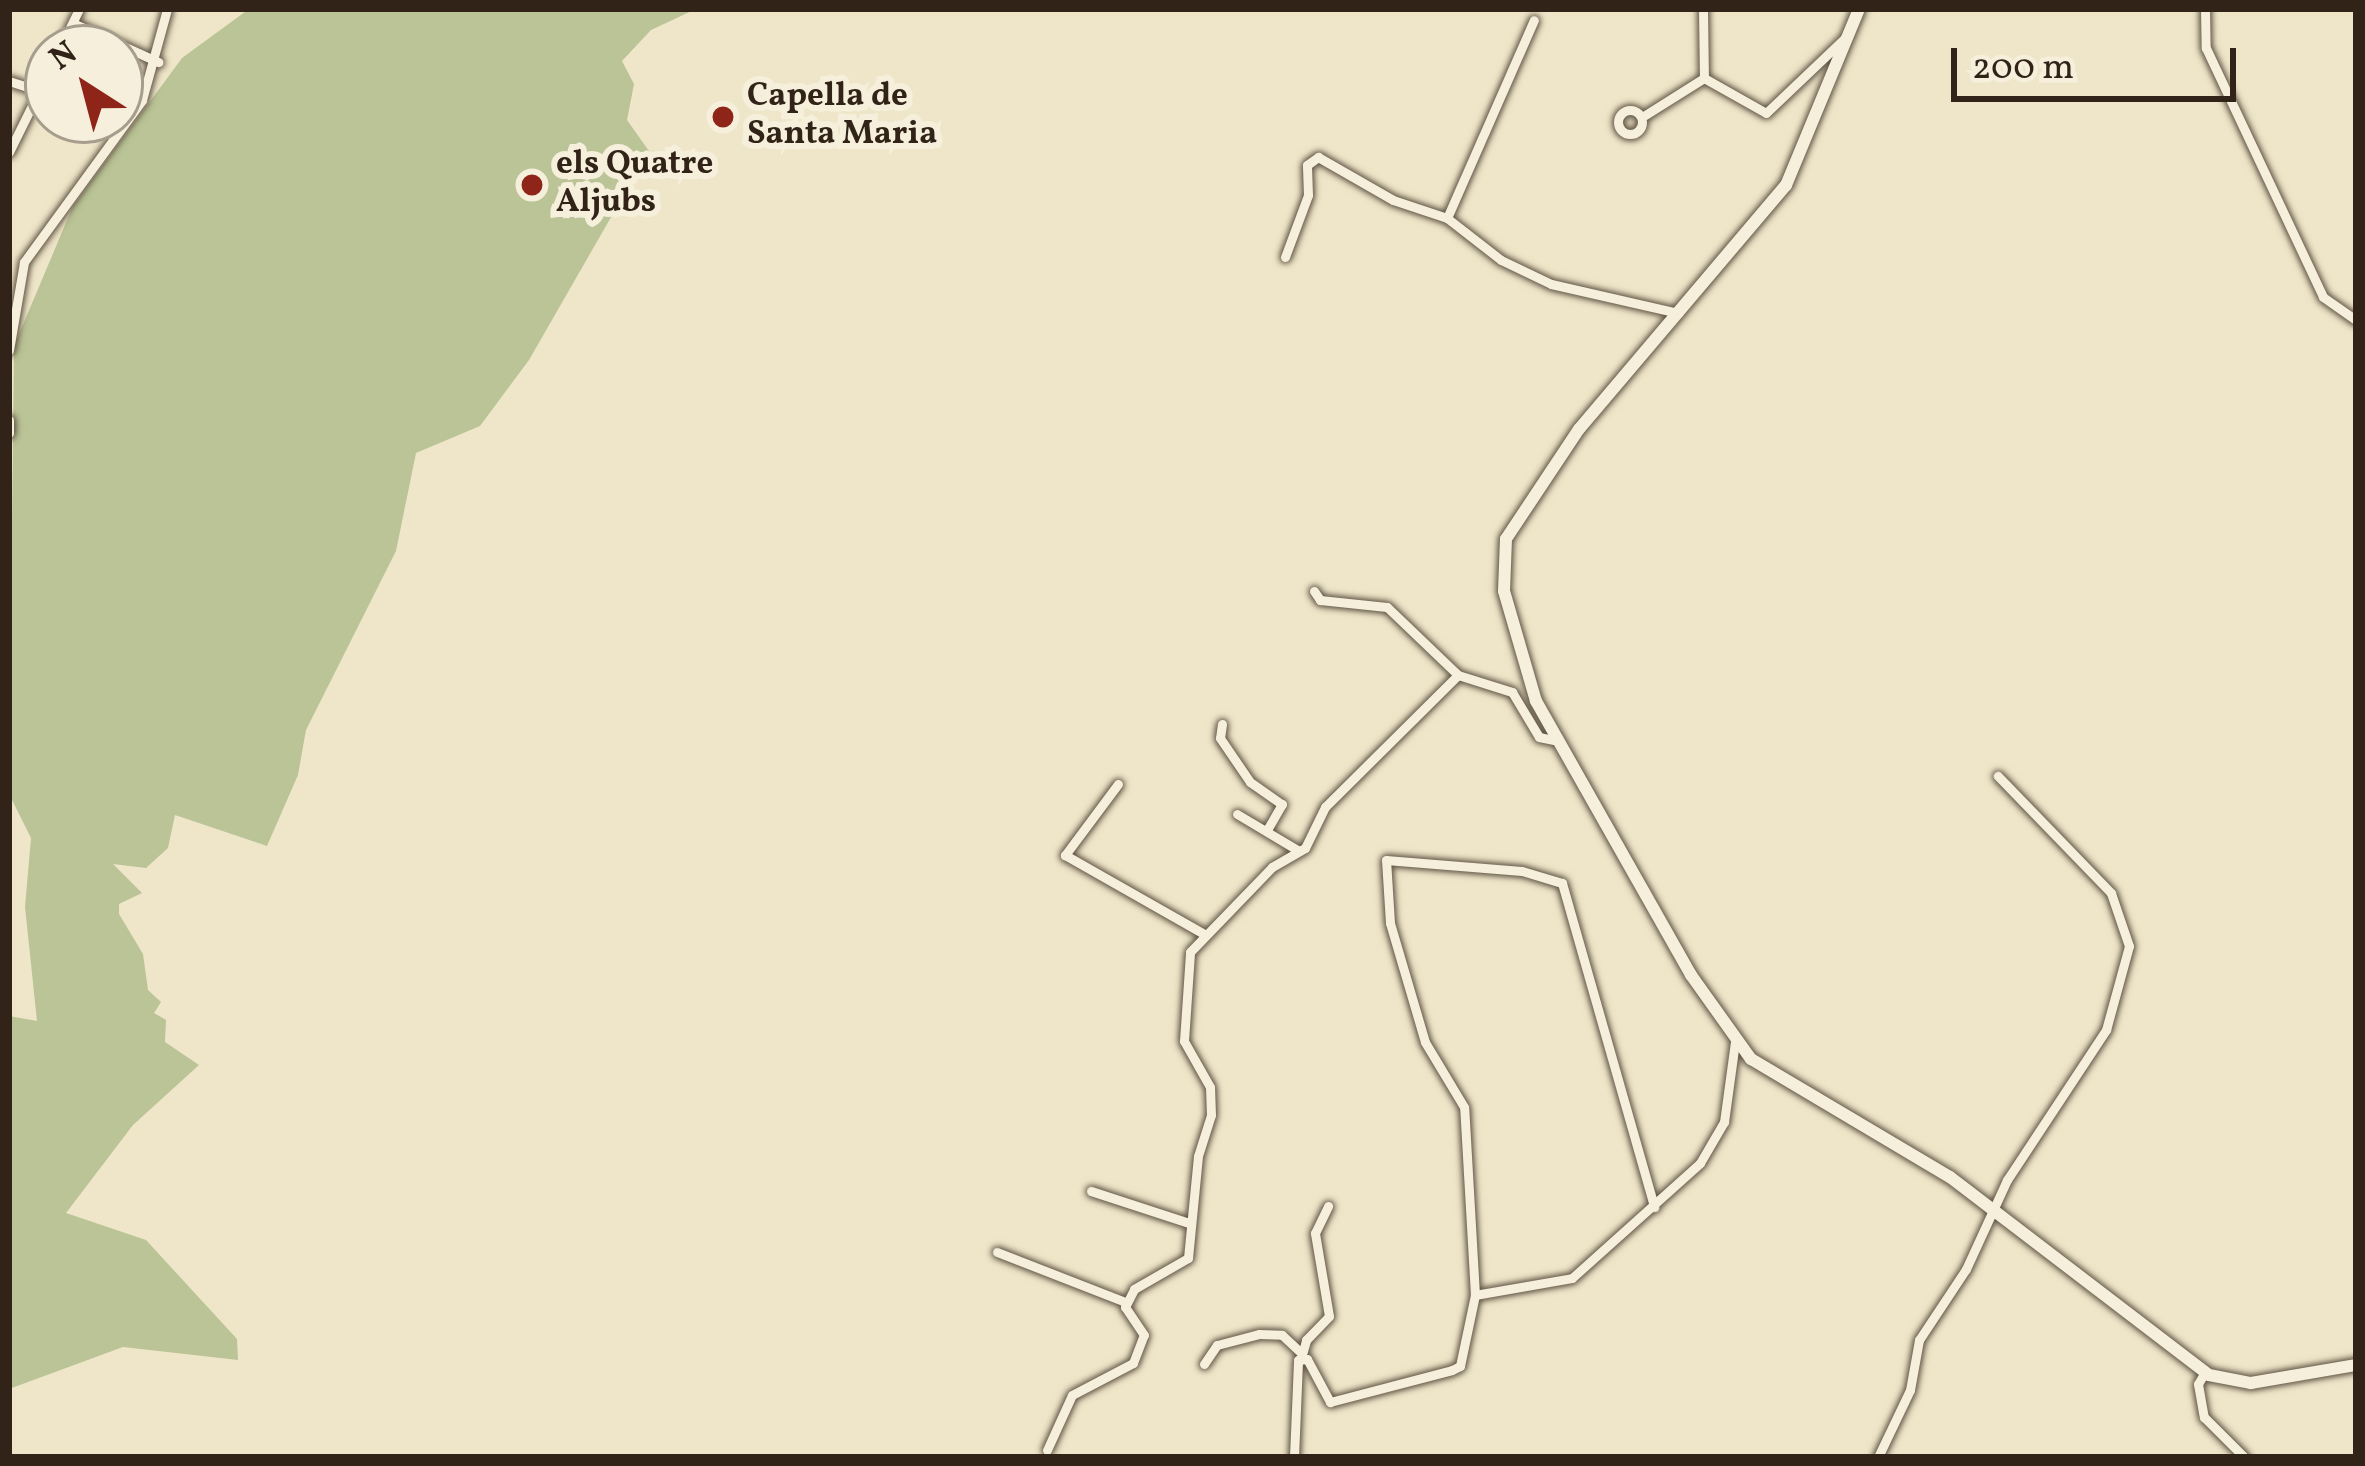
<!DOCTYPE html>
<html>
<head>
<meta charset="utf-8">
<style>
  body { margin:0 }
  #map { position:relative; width:2365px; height:1466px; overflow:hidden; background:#efe6c9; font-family:Vollkorn,serif }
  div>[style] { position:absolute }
  .green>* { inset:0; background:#bac496 }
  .roads { filter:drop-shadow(0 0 3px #605444) drop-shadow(0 0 3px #605444) }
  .minor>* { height:9px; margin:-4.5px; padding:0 4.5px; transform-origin:4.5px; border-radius:4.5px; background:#f5efdc }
  .minor>.ring { margin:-4.5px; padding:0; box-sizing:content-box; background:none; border:9px solid #f5efdc; border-radius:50% }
  .secondary>* { height:12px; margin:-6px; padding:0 6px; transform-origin:6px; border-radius:6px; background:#f5efdc }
  .dots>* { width:33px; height:33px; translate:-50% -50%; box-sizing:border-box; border:6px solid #f5efdc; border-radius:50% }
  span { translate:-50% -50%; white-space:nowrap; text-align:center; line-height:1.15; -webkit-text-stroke:12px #f5efdc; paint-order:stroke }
  .poi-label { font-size:33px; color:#312317; font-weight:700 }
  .left { translate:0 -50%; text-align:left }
  .frame { position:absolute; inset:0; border:12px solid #312317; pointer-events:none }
  .north { position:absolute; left:24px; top:24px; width:120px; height:120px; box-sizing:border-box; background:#f5efdc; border:3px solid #a79d8d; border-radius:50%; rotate:324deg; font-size:33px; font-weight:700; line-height:48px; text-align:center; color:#312317 }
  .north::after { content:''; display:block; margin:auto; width:42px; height:54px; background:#8f2418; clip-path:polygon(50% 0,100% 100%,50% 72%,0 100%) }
  .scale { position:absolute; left:1951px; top:48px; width:285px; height:54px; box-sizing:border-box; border:6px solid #312317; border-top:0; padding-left:15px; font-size:36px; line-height:42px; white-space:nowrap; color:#312317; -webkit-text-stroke:9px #f5efdc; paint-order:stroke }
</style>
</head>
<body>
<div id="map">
  <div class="green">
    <div style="clip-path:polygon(249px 9px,696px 9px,651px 30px,622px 61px,634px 84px,627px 120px,649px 151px,529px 360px,480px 426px,416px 453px,396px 551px,306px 730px,298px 775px,267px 846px,175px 815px,168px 848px,146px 868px,113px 864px,142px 893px,119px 904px,119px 914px,143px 954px,148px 990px,161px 1002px,154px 1013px,166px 1020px,165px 1042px,199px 1065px,133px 1125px,66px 1213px,146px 1240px,237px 1339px,238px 1360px,123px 1347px,9px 1389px,9px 1016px,37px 1021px,25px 907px,31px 838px,9px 794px,14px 346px,73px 206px,182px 58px)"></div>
  </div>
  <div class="roads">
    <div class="minor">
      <div style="left:1703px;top:9px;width:69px;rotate:89.2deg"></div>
      <div style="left:1704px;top:78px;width:71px;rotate:29.4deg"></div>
      <div style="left:1766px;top:113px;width:115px;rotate:-43.6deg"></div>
      <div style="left:2205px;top:9px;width:39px;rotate:89deg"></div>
      <div style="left:2206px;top:48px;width:275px;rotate:64.8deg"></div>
      <div style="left:2323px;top:297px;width:40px;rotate:34.9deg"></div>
      <div style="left:73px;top:23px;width:94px;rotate:24.6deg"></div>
      <div style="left:60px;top:48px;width:43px;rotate:-64deg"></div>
      <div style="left:9px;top:81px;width:32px;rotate:18deg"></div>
      <div class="ring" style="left:1618px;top:110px;width:15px;height:15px"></div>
      <div style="left:1642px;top:117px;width:73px;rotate:-32.2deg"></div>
      <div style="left:9px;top:152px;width:88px;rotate:-63.7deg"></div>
      <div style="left:1447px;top:218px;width:216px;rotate:-66.3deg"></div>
      <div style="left:1285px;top:257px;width:66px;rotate:-69.6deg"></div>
      <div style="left:1308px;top:195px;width:30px;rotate:-92deg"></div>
      <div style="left:1307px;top:165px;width:14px;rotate:-36deg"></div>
      <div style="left:1318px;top:157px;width:86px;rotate:29.8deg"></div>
      <div style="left:1393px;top:200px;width:57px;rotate:18.4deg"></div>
      <div style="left:1447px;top:218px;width:68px;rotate:37.9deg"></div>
      <div style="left:1501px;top:260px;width:55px;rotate:25.6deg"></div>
      <div style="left:1551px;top:284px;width:131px;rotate:12.8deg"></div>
      <div style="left:9px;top:350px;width:89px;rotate:-80.3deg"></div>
      <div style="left:24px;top:262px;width:200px;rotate:-53.9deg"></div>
      <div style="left:142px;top:100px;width:94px;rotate:-74.6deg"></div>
      <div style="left:9px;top:420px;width:13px;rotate:90deg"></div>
      <div style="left:1314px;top:591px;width:11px;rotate:56deg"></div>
      <div style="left:1320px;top:600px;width:67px;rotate:6deg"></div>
      <div style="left:1387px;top:607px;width:98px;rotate:43.8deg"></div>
      <div style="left:1222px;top:724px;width:14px;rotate:98deg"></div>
      <div style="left:1220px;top:738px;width:53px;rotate:55.7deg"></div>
      <div style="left:1250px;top:782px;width:39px;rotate:35deg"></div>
      <div style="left:1282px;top:804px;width:28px;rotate:120deg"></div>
      <div style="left:1118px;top:784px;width:89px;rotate:126.7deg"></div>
      <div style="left:1065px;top:855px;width:162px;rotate:29.6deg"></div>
      <div style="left:1237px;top:814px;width:72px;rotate:30.8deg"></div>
      <div style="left:1091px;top:1191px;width:103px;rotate:18.1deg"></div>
      <div style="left:997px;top:1252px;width:137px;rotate:21.3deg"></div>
      <div style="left:1475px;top:1295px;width:98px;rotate:-9.9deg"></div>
      <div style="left:1572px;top:1278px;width:172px;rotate:-41.9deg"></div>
      <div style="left:1700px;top:1163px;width:48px;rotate:-59.7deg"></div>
      <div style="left:1724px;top:1122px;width:81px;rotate:-82.2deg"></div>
      <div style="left:1301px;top:1358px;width:19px;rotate:-74deg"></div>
      <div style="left:1306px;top:1340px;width:33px;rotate:-46deg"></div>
      <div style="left:1329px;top:1316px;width:84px;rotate:-99.6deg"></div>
      <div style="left:1315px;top:1233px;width:30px;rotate:-64deg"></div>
      <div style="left:1204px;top:1364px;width:23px;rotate:-56deg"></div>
      <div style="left:1217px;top:1345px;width:43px;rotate:-14.7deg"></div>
      <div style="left:1259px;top:1334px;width:23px;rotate:2deg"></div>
      <div style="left:1282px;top:1335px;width:26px;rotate:43deg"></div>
      <div style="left:2205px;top:1372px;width:14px;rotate:120deg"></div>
      <div style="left:2198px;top:1384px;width:34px;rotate:80deg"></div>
      <div style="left:2204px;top:1417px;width:57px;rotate:45deg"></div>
      <div style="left:1047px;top:1450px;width:60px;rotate:-65.6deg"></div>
      <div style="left:1072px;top:1395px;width:69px;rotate:-27.7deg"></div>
      <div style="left:1133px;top:1363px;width:30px;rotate:-69deg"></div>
      <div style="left:1144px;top:1335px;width:34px;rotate:-124deg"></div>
      <div style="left:1125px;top:1307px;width:20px;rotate:-63deg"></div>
      <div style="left:1134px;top:1289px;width:62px;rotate:-29.9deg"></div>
      <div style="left:1188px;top:1258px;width:102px;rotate:-84.4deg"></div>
      <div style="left:1198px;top:1156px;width:43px;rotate:-72.4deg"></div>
      <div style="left:1211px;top:1115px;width:28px;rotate:-92deg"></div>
      <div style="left:1210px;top:1087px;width:53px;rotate:-119.5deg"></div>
      <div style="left:1184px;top:1041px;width:89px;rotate:-86.1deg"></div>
      <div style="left:1190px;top:952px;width:118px;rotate:-46deg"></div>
      <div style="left:1272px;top:867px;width:38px;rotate:-30deg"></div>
      <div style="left:1305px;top:848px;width:46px;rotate:-64deg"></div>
      <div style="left:1325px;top:807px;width:187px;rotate:-44.8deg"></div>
      <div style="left:1458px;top:675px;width:57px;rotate:17.5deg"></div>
      <div style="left:1512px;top:692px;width:52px;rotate:59deg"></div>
      <div style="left:1539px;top:737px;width:14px;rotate:12deg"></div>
      <div style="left:1294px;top:1457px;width:97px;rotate:-87.6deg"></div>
      <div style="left:1298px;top:1360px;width:9px;rotate:-6deg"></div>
      <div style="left:1307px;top:1359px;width:49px;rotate:61.9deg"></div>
      <div style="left:1330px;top:1402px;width:126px;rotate:-14.7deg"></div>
      <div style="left:1452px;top:1370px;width:9px;rotate:-27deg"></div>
      <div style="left:1460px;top:1366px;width:73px;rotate:-78.1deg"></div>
      <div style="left:1475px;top:1295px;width:188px;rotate:-93.3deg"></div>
      <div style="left:1464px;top:1107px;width:76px;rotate:-121deg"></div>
      <div style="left:1425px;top:1042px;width:124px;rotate:-106.4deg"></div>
      <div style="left:1390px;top:923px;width:63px;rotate:-93.6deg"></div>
      <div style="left:1386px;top:860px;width:136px;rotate:4.6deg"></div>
      <div style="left:1522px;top:871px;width:42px;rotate:16.7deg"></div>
      <div style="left:1562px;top:883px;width:337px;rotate:74.1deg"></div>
      <div style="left:1878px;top:1457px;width:74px;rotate:-64.5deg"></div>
      <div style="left:1910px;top:1390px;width:51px;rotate:-79.8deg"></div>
      <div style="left:1919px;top:1340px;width:85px;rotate:-56.5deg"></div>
      <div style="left:1966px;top:1269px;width:98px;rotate:-65.3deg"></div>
      <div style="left:2007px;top:1180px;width:180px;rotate:-56.6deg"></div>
      <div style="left:2106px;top:1030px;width:87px;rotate:-74.7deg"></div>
      <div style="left:2129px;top:946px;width:56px;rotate:-108.8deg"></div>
      <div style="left:2111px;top:893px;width:163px;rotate:-134deg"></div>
    </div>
    <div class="secondary">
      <div style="left:1859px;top:9px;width:191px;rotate:112.5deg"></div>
      <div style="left:1786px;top:185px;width:320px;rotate:130.3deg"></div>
      <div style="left:1579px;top:429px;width:132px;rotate:123.6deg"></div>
      <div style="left:1506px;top:539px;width:52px;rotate:92.2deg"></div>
      <div style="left:1504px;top:591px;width:115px;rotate:73.8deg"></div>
      <div style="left:1536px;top:701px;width:315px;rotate:60.5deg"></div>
      <div style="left:1691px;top:975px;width:103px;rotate:54.5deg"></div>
      <div style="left:1751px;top:1059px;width:231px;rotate:30.7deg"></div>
      <div style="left:1950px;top:1177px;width:326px;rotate:37.4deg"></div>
      <div style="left:2209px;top:1375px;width:43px;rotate:10.8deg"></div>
      <div style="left:2251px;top:1383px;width:107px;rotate:-9.7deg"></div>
    </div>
  </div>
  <div class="dots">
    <div style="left:723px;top:117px;background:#8f2418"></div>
    <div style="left:532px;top:185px;background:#8f2418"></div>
  </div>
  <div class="poi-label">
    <span class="left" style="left:747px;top:117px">Capella de<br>Santa Maria</span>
    <span class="left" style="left:556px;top:185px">els Quatre<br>Aljubs</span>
  </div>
  <div class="frame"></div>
  <div class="north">N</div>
  <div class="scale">200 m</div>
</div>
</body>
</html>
